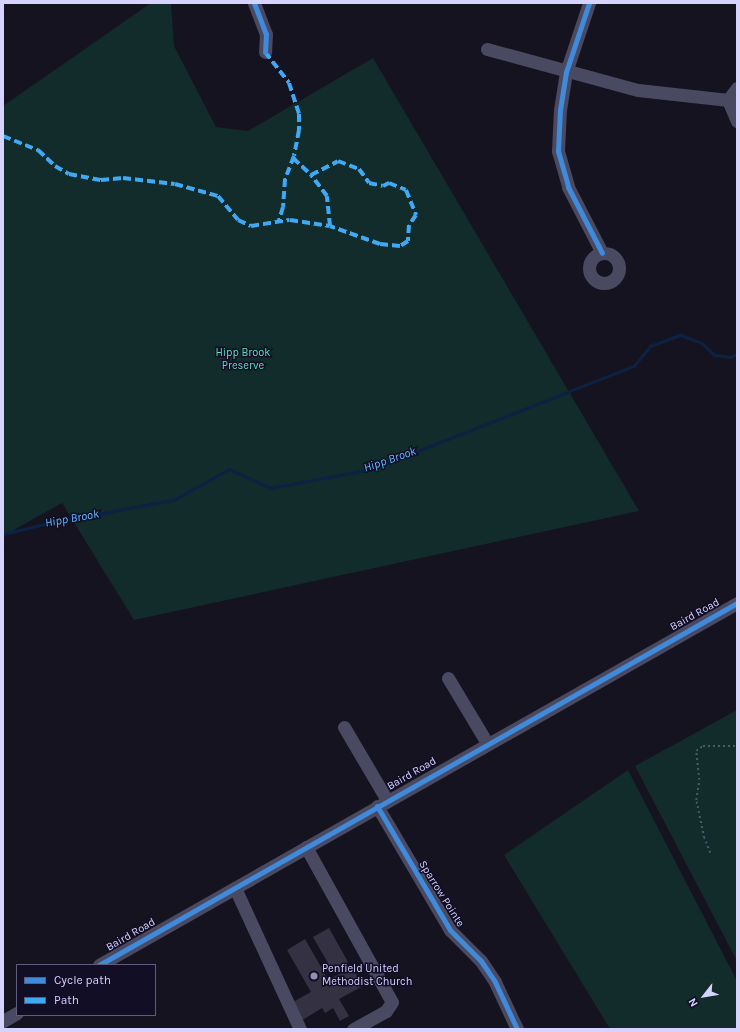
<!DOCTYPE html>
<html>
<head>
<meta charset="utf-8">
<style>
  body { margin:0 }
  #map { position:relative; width:740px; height:1032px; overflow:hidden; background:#151320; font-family:Karla,sans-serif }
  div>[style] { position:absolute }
  .green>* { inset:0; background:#122b2b }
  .stream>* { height:2.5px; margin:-1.25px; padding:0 1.25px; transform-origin:1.25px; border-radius:1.25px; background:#0c2244 }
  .building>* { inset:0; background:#333142 }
  .path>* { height:1.5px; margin-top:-0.75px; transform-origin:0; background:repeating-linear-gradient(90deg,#4a5a68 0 2px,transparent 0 5px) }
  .minor>* { height:13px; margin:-6.5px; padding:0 6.5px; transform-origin:6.5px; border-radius:6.5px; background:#494961 }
  .minor>.ring { margin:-6.5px; padding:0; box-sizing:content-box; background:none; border:13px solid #494961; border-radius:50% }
  .quiet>* { height:4px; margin-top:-2px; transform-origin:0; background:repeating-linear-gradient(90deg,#3fa9f5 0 8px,transparent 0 12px) }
  .cycleway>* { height:5px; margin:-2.5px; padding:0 2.5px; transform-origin:2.5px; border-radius:2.5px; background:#408adc }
  .dots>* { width:11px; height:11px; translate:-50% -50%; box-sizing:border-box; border:2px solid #110e25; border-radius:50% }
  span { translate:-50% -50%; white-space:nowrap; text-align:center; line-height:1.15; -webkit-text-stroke:3px #110e25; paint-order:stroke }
  .park-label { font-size:11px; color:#5ce1bb }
  .street-label { font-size:11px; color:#d6d3ff }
  .poi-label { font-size:11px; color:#d6d3ff }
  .left { translate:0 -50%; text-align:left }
  .water-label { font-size:12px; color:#61bcff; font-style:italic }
  .frame { position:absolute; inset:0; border:4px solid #d6d3ff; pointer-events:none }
  .legend { position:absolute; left:16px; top:964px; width:140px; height:52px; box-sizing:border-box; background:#110e25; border:1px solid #605d7c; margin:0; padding:5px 7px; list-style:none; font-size:12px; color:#d6d3ff }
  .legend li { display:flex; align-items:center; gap:8px; height:20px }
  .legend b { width:20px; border:1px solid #605d7c }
  .north { position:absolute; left:684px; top:976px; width:40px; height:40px; -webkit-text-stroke:3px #110e25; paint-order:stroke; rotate:239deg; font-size:11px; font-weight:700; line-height:16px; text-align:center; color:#d6d3ff }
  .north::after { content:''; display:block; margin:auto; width:14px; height:18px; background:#d6d3ff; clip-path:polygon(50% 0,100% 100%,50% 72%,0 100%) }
</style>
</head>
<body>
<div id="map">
  <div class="green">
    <div style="clip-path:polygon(151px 3px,171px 3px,174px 46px,216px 127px,248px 131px,373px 58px,639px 511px,134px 620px,62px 503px,3px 536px,3px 106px)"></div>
    <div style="clip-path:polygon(737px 710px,737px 961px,635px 766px)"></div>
    <div style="clip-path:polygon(628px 770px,737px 981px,737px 1029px,610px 1029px,504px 855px)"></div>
  </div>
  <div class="stream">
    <div style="left:3px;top:534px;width:42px;rotate:-13.7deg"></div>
    <div style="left:44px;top:524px;width:132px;rotate:-10.5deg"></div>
    <div style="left:174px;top:500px;width:63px;rotate:-29.4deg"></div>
    <div style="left:229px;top:469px;width:46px;rotate:24.3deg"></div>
    <div style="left:271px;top:488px;width:103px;rotate:-10.7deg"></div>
    <div style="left:372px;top:469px;width:282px;rotate:-21.5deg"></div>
    <div style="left:634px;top:366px;width:26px;rotate:-51deg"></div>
    <div style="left:650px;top:346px;width:33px;rotate:-20deg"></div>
    <div style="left:681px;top:335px;width:22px;rotate:21deg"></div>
    <div style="left:702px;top:343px;width:18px;rotate:43deg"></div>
    <div style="left:715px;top:355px;width:16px;rotate:7deg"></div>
    <div style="left:731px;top:357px;width:7px;rotate:-27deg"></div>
  </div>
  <div class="building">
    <div style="clip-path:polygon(329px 928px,348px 962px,332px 971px,330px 967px,323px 971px,328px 980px,352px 967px,363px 986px,339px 999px,349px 1016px,340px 1021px,333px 1008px,325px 1013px,322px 1008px,301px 1021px,291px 1003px,311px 992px,287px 950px,305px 939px,321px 967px,328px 963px,313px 937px)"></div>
  </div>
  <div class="path">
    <div style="left:710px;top:853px;width:16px;rotate:-112deg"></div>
    <div style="left:704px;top:838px;width:39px;rotate:-102deg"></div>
    <div style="left:696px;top:800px;width:20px;rotate:-81deg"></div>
    <div style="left:699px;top:780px;width:29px;rotate:-96deg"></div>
    <div style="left:696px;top:751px;width:9px;rotate:-36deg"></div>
    <div style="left:703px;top:746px;width:34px"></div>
  </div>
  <div class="minor">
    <div style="left:254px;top:3px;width:33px;rotate:69deg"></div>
    <div style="left:266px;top:34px;width:18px;rotate:93deg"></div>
    <div style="left:589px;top:3px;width:73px;rotate:108.4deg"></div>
    <div style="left:566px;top:72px;width:38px;rotate:99deg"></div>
    <div style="left:560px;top:110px;width:41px;rotate:92.8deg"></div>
    <div style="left:558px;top:151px;width:37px;rotate:74deg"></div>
    <div style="left:568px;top:187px;width:74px;rotate:62.7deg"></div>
    <div style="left:487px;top:49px;width:156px;rotate:15.2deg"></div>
    <div style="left:638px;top:90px;width:91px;rotate:6.3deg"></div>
    <div style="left:737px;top:88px;width:15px;rotate:127deg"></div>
    <div style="left:728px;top:100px;width:23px;rotate:67deg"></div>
    <div class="ring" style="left:589px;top:253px;width:17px;height:17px"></div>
    <div style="left:448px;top:678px;width:76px;rotate:59deg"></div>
    <div style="left:344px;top:727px;width:85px;rotate:59.5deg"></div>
    <div style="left:377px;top:806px;width:144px;rotate:59.5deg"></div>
    <div style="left:450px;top:930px;width:44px;rotate:45deg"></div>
    <div style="left:481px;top:961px;width:25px;rotate:56deg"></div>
    <div style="left:495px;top:982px;width:52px;rotate:64.9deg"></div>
    <div style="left:306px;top:847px;width:177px;rotate:61deg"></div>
    <div style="left:392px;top:1002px;width:11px;rotate:124deg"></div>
    <div style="left:386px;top:1011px;width:38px;rotate:151deg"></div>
    <div style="left:235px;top:888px;width:155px;rotate:65.3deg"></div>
    <div style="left:99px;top:965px;width:734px;rotate:-29.57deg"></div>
    <div style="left:3px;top:1021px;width:16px;rotate:-30deg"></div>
  </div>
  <div class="quiet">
    <div style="left:265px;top:52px;width:39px;rotate:52deg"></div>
    <div style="left:289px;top:83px;width:33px;rotate:72deg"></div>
    <div style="left:299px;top:114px;width:16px;rotate:90deg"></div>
    <div style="left:299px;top:130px;width:26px;rotate:101deg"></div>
    <div style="left:294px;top:156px;width:25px;rotate:111deg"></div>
    <div style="left:285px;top:179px;width:28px;rotate:94deg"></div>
    <div style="left:283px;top:207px;width:14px;rotate:107deg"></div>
    <div style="left:3px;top:136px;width:38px;rotate:22deg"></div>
    <div style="left:38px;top:150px;width:23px;rotate:43deg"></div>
    <div style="left:55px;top:166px;width:16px;rotate:30deg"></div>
    <div style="left:69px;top:174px;width:33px;rotate:11deg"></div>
    <div style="left:101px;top:180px;width:22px;rotate:-5deg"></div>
    <div style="left:123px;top:178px;width:52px;rotate:6.6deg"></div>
    <div style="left:175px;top:184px;width:45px;rotate:15.6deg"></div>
    <div style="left:218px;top:196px;width:31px;rotate:50deg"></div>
    <div style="left:238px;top:220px;width:14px;rotate:25deg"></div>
    <div style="left:251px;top:226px;width:39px;rotate:-9deg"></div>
    <div style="left:290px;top:220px;width:40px;rotate:8.5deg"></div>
    <div style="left:330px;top:226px;width:30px;rotate:-96deg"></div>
    <div style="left:327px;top:196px;width:26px;rotate:-127deg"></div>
    <div style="left:311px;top:175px;width:30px;rotate:-27deg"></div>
    <div style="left:338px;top:161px;width:22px;rotate:21deg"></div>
    <div style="left:359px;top:169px;width:17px;rotate:54deg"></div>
    <div style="left:369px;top:183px;width:14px;rotate:12deg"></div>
    <div style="left:383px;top:186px;width:7px;rotate:-27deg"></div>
    <div style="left:389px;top:183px;width:18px;rotate:22deg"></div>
    <div style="left:406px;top:190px;width:27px;rotate:68deg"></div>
    <div style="left:416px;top:215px;width:12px;rotate:125deg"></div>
    <div style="left:409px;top:225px;width:16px;rotate:94deg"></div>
    <div style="left:408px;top:241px;width:9px;rotate:148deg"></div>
    <div style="left:400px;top:246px;width:20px;rotate:-174deg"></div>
    <div style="left:380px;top:244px;width:53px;rotate:-160.2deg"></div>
    <div style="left:293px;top:158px;width:25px;rotate:43deg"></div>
  </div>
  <div class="cycleway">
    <div style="left:254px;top:3px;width:33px;rotate:69deg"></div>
    <div style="left:266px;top:34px;width:18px;rotate:93deg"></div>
    <div style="left:589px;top:3px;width:73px;rotate:108.4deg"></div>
    <div style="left:566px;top:72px;width:38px;rotate:99deg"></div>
    <div style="left:560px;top:110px;width:41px;rotate:92.8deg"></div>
    <div style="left:558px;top:151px;width:37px;rotate:74deg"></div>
    <div style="left:568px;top:187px;width:74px;rotate:62.7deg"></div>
    <div style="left:377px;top:806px;width:144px;rotate:59.5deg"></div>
    <div style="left:450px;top:930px;width:44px;rotate:45deg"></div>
    <div style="left:481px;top:961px;width:25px;rotate:56deg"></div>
    <div style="left:495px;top:982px;width:52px;rotate:64.9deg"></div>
    <div style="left:99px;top:965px;width:734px;rotate:-29.57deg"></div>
  </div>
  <div class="dots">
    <div style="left:314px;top:976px;background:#9290b1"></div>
  </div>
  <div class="park-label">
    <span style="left:243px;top:360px">Hipp Brook<br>Preserve</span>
  </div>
  <div class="street-label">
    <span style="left:695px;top:615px;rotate:-29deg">Baird Road</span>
    <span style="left:412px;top:774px;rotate:-30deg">Baird Road</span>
    <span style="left:441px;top:894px;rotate:58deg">Sparrow Pointe</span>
    <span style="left:131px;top:935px;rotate:-30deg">Baird Road</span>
  </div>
  <div class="poi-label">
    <span class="left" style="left:322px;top:976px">Penfield United<br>Methodist Church</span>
  </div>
  <div class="water-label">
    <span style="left:390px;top:460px;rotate:-19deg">Hipp Brook</span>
    <span style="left:72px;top:519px;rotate:-10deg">Hipp Brook</span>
  </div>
  <div class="frame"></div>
  <ul class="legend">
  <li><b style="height:5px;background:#408adc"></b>Cycle path</li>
  <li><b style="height:5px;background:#3fa9f5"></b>Path</li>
  </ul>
  <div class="north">N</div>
</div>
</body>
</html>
